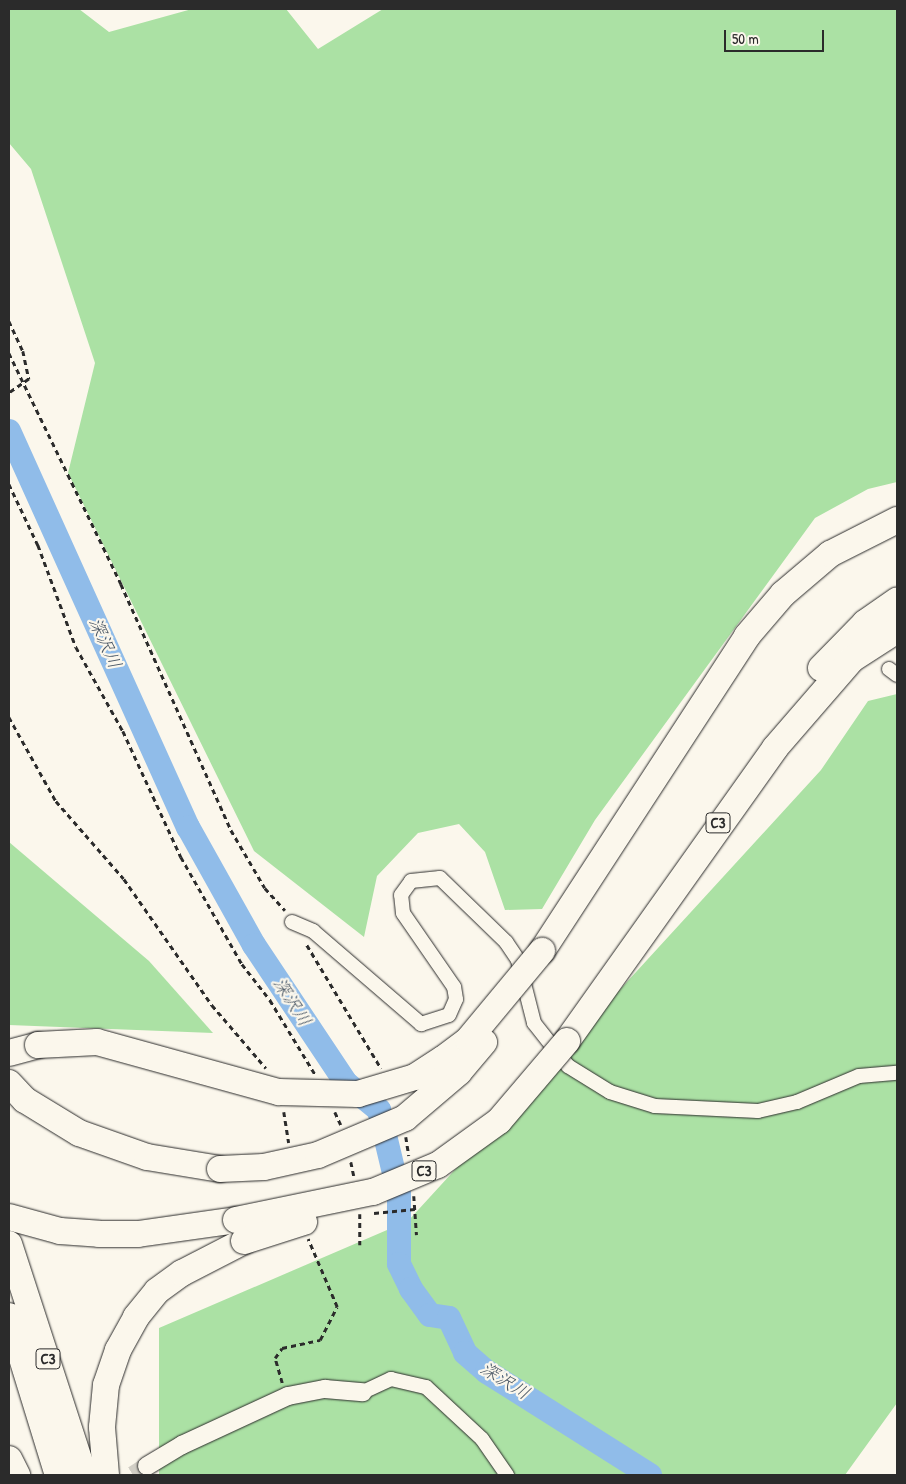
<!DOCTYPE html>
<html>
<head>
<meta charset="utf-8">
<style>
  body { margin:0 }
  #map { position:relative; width:906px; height:1484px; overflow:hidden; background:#fbf7ec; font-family:"Patrick Hand","Klee One",sans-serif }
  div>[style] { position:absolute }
  .green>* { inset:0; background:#abe1a4 }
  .river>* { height:24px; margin:-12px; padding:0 12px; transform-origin:12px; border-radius:12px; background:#90bce9 }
  .tertiary-tunnel>* { height:18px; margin-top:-9px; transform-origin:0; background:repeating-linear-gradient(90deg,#d1cec5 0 18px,transparent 0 27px) }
  .path>* { height:2.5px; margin-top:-1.25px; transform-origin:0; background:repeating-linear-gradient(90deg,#2b2b2b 0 5px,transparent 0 9px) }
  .roads { filter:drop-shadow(0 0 1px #2b2b2b) drop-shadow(0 0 1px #2b2b2b) }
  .minor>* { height:14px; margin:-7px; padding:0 7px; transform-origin:7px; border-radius:7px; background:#fbf7ec }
  .tertiary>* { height:18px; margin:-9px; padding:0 9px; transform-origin:9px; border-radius:9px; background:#fbf7ec }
  .motorway>* { height:26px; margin:-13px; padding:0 13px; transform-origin:13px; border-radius:13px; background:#fbf7ec }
  .bridges { filter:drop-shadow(0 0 1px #2b2b2b) drop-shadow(0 0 1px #2b2b2b) }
  .motorway-bridge>* { height:26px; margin:-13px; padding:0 13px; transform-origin:13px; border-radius:13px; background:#fbf7ec }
  span { translate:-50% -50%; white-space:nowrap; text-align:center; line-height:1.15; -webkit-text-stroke:4.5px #fbf7ec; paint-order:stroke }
  .shield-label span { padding:1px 4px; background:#fbf7ec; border:1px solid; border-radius:4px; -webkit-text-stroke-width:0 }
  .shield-label { font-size:15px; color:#2b2b2b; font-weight:700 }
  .water-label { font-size:18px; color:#495664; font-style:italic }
  .frame { position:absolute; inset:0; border:10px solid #2b2b2b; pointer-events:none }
  .scale { position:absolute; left:724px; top:30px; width:100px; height:22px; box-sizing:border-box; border:2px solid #2b2b2b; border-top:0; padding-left:6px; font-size:15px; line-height:18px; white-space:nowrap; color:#2b2b2b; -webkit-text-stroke:4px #fbf7ec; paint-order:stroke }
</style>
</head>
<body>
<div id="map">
  <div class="green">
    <div style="clip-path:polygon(9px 9px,79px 9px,109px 32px,192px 9px,286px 9px,318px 49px,383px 9px,897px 9px,897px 482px,868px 489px,815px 518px,595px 820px,542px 909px,505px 910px,485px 852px,459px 824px,418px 833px,377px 876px,364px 937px,254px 851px,68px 473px,95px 363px,31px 169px,9px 143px)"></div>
    <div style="clip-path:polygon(897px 694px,897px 1403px,845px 1475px,159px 1475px,159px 1328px,408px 1221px,821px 770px,868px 701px)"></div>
    <div style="clip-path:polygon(9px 842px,149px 961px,213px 1033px,9px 1025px)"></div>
  </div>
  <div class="river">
    <div style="left:9px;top:431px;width:435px;rotate:65.7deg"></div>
    <div style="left:188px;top:827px;width:135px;rotate:60.8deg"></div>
    <div style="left:254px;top:945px;width:166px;rotate:56.3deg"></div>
    <div style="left:346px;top:1083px;width:43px;rotate:39.3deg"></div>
    <div style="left:379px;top:1110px;width:86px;rotate:76.6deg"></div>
    <div style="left:399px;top:1194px;width:70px;rotate:90deg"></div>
    <div style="left:399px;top:1264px;width:28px;rotate:64deg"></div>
    <div style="left:411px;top:1289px;width:32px;rotate:54deg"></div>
    <div style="left:430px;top:1315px;width:19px;rotate:9deg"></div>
    <div style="left:449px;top:1318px;width:38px;rotate:65deg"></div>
    <div style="left:465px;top:1353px;width:29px;rotate:41deg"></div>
    <div style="left:487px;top:1372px;width:193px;rotate:32.3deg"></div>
  </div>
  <div class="tertiary-tunnel">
    <div style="left:133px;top:1475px;width:17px;rotate:-33deg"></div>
  </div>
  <div class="path">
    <div style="left:9px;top:321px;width:33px;rotate:65deg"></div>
    <div style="left:23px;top:351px;width:29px;rotate:78deg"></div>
    <div style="left:29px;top:379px;width:24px;rotate:145deg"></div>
    <div style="left:9px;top:353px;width:257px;rotate:64.1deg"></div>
    <div style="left:121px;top:584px;width:269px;rotate:65.9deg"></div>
    <div style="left:231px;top:830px;width:67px;rotate:59.6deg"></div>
    <div style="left:265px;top:888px;width:30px;rotate:48deg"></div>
    <div style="left:9px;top:484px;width:68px;rotate:64.6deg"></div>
    <div style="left:38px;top:545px;width:109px;rotate:69.6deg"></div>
    <div style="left:76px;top:647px;width:96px;rotate:60.8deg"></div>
    <div style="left:123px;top:731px;width:139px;rotate:65.3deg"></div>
    <div style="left:181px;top:857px;width:123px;rotate:60.3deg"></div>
    <div style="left:242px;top:964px;width:46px;rotate:52.1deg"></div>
    <div style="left:270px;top:1000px;width:87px;rotate:58.7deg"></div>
    <div style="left:9px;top:717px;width:96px;rotate:60.8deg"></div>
    <div style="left:56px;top:801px;width:103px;rotate:48.9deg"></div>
    <div style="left:124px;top:879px;width:154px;rotate:55.1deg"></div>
    <div style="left:212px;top:1005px;width:83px;rotate:49.4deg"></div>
    <div style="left:307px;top:945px;width:144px;rotate:59deg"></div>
    <div style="left:284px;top:1112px;width:31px;rotate:81deg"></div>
    <div style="left:335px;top:1112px;width:14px;rotate:65deg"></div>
    <div style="left:406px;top:1137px;width:19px;rotate:81deg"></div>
    <div style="left:351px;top:1162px;width:14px;rotate:78deg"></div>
    <div style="left:414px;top:1196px;width:39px;rotate:86deg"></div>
    <div style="left:374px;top:1213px;width:41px;rotate:-5.6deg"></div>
    <div style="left:360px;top:1214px;width:31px;rotate:90deg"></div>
    <div style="left:282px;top:1383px;width:26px;rotate:-106deg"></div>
    <div style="left:275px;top:1358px;width:12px;rotate:-55deg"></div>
    <div style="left:282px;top:1348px;width:39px;rotate:-12deg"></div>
    <div style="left:320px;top:1340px;width:37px;rotate:-63deg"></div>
    <div style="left:337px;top:1307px;width:74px;rotate:-113.1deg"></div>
  </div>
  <div class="roads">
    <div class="minor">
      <div style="left:889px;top:669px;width:10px;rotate:37deg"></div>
      <div style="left:292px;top:922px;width:23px;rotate:23deg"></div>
      <div style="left:313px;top:931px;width:143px;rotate:40.7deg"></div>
      <div style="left:421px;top:1024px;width:29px;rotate:-18deg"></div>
      <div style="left:449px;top:1015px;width:17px;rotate:-66deg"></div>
      <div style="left:456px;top:999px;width:12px;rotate:-99deg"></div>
      <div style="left:454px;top:987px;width:90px;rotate:-124.6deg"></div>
      <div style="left:403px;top:913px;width:18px;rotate:-96deg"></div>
      <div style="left:401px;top:895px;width:17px;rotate:-54deg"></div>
      <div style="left:411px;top:881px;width:29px;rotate:-6deg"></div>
      <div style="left:440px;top:878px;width:92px;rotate:44.1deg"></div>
      <div style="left:506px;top:942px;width:22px;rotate:56deg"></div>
      <div style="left:518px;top:960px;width:65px;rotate:75.7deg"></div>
      <div style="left:534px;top:1023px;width:55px;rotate:51.7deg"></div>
      <div style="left:568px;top:1066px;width:49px;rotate:31.8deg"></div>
      <div style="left:610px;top:1092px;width:47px;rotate:17.3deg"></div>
      <div style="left:655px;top:1106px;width:103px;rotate:2.8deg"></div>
      <div style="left:758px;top:1111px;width:40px;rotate:-13deg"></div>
      <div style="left:797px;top:1102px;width:67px;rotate:-22.8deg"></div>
      <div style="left:859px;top:1076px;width:38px;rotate:-5deg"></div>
      <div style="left:363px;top:1392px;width:31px;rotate:-25deg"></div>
      <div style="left:391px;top:1379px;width:36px;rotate:13deg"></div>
      <div style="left:426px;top:1387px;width:76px;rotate:42.9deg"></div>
      <div style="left:482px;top:1439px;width:44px;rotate:55.2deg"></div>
    </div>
    <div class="tertiary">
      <div style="left:147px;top:1466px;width:41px;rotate:-31deg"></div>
      <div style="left:182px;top:1445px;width:117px;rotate:-24.8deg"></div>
      <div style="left:288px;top:1396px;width:38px;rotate:-11deg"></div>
      <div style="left:325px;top:1389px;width:38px;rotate:5deg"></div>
    </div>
    <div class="motorway">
      <div style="left:821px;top:668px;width:63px;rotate:-45.6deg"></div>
      <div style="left:865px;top:623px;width:39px;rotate:-35deg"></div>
      <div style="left:542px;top:951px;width:376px;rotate:-56.9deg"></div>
      <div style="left:747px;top:636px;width:55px;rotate:-49.4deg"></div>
      <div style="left:783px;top:594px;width:62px;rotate:-40.4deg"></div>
      <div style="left:830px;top:554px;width:75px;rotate:-26.9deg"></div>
      <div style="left:567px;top:1041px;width:359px;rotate:-54.6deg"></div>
      <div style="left:775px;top:748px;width:118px;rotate:-49.1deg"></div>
      <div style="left:852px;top:659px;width:54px;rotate:-32.8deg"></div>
      <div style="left:9px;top:1053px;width:30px;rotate:-15deg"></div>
      <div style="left:9px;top:1083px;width:23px;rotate:47deg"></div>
      <div style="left:25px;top:1100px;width:63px;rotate:31.4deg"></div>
      <div style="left:79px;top:1133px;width:72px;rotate:19.4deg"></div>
      <div style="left:147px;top:1157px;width:74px;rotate:9.3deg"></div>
      <div style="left:9px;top:1217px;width:53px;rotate:15.4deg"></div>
      <div style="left:60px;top:1231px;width:39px;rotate:4deg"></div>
      <div style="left:99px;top:1234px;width:39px"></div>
      <div style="left:138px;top:1234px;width:99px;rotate:-8.1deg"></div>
      <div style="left:9px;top:1244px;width:243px;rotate:72deg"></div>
      <div style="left:9px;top:1316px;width:166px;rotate:72.9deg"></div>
      <div style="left:9px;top:1459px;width:18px;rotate:63deg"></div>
      <div style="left:106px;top:1475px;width:48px;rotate:-94.8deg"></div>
      <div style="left:102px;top:1427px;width:42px;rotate:-84.6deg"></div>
      <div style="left:106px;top:1385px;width:37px;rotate:-71deg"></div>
      <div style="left:118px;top:1350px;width:38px;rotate:-61deg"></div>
      <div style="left:136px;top:1317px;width:33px;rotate:-51deg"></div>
      <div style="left:157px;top:1291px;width:31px;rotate:-36deg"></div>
      <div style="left:182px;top:1273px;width:70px;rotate:-27.3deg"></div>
    </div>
  </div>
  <div class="bridges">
    <div class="motorway-bridge">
      <div style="left:38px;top:1045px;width:59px;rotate:-2.9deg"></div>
      <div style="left:97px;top:1042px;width:189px;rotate:15.4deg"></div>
      <div style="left:279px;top:1092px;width:79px;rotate:1.5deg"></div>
      <div style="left:358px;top:1094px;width:59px;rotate:-16.6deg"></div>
      <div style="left:415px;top:1077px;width:33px;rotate:-33deg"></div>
      <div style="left:443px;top:1059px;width:31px;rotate:-37deg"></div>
      <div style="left:468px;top:1040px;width:116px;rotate:-50.3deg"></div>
      <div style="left:220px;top:1169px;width:44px;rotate:-2.6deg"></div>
      <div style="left:264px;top:1167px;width:55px;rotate:-12.5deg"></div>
      <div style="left:318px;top:1155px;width:95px;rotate:-23deg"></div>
      <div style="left:405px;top:1118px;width:71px;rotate:-40.4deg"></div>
      <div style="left:459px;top:1072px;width:39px;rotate:-50deg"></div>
      <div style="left:236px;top:1220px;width:140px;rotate:-11.6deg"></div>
      <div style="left:373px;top:1192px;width:70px;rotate:-22.6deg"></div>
      <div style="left:438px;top:1165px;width:75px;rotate:-35.8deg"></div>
      <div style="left:499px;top:1121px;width:105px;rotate:-49.6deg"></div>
      <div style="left:244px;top:1241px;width:63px;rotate:-17.6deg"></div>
    </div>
  </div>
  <div class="shield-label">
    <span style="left:718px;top:823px">C3</span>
    <span style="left:424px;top:1171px">C3</span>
    <span style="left:48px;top:1359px">C3</span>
  </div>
  <div class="water-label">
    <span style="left:105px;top:643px;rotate:66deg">深沢川</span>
    <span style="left:292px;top:1002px;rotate:57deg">深沢川</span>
    <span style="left:505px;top:1381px;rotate:32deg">深沢川</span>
  </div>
  <div class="frame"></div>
  <div class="scale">50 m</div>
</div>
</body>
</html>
